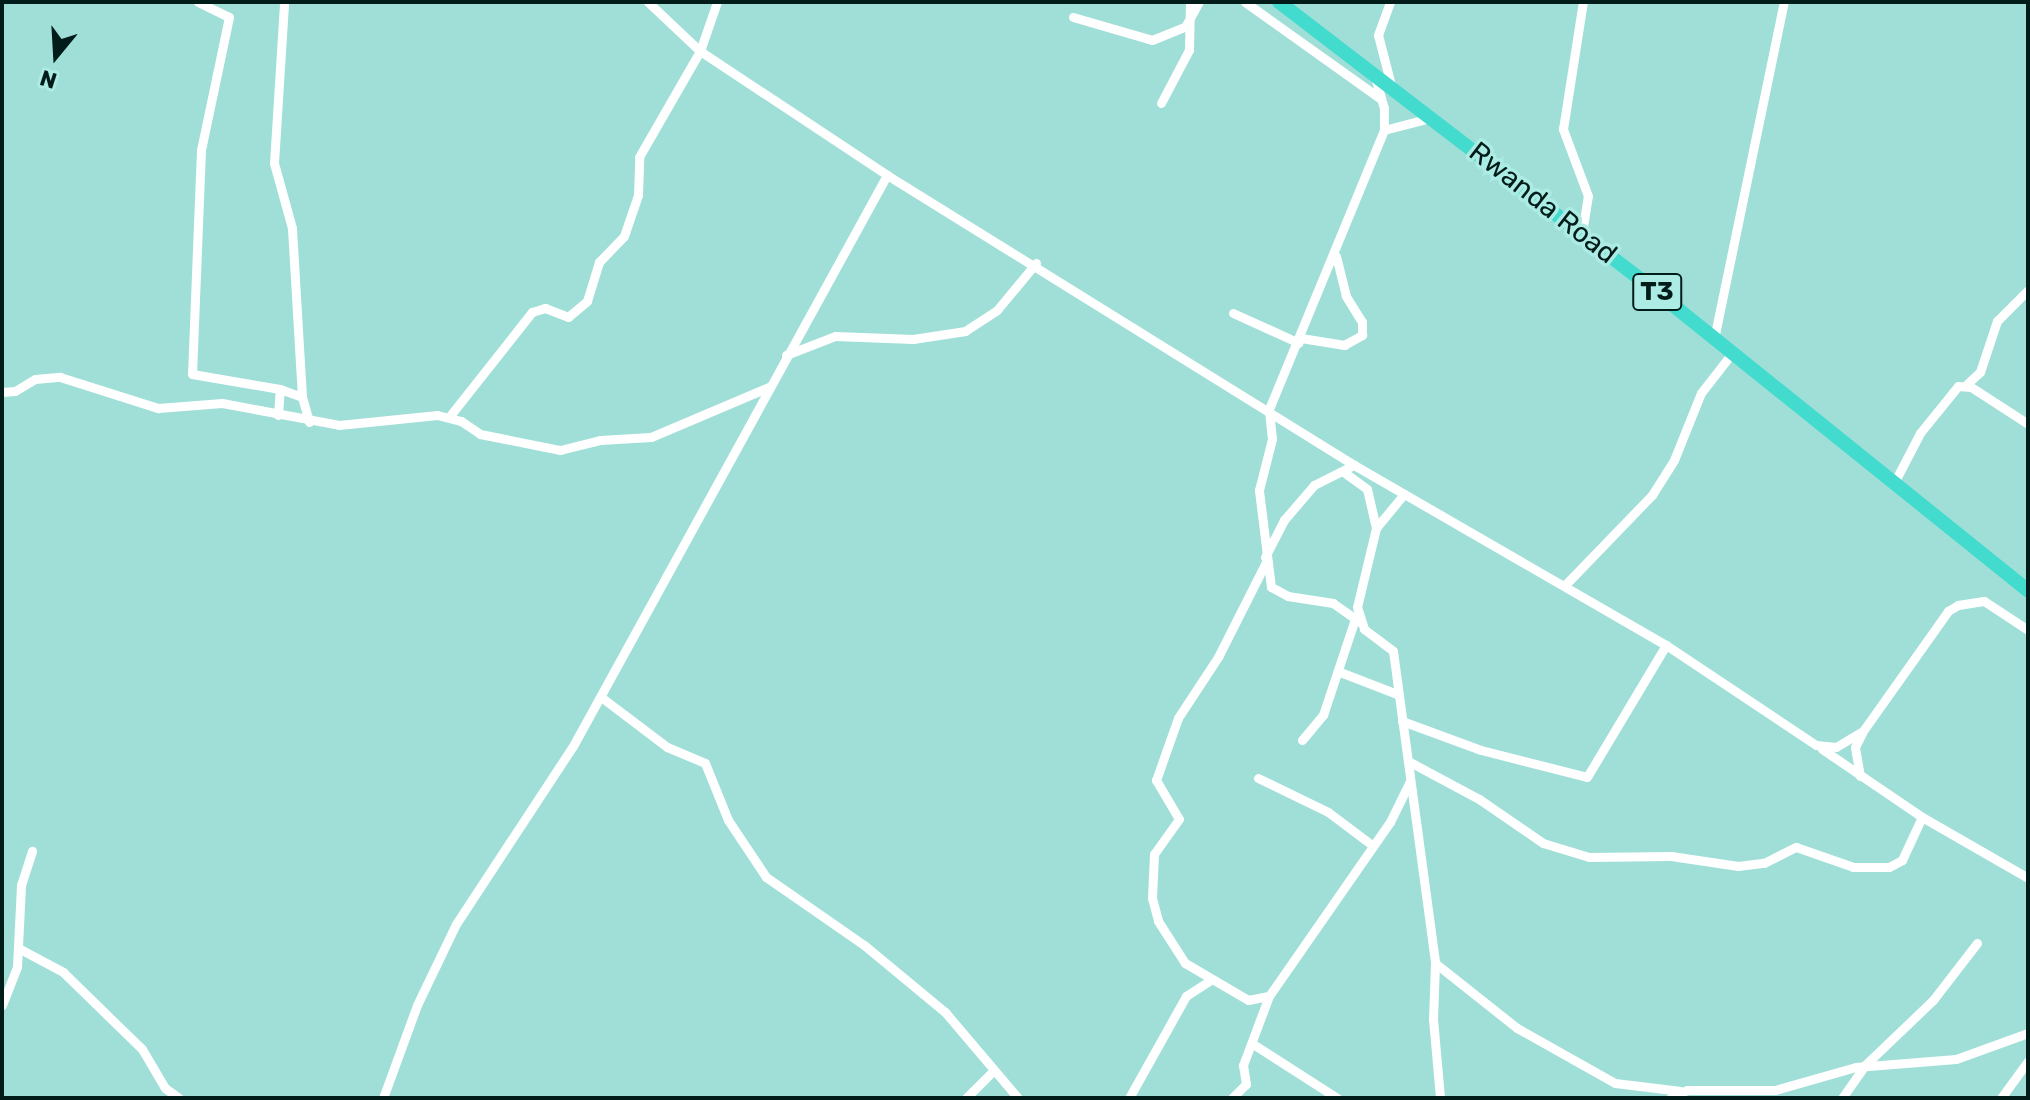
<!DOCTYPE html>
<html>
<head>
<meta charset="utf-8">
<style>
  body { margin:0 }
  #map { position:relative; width:2030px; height:1100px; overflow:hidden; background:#9fdfd7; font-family:Rubik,sans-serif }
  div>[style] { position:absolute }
  .minor>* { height:9px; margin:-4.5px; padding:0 4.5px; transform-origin:4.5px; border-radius:4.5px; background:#fff }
  .highway>* { height:14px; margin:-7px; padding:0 7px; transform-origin:7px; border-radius:7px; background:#44dbcf }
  span { translate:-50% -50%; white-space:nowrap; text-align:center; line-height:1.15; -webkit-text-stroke:7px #acece4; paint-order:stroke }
  .shield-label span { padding:2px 6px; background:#acece4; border:2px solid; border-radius:6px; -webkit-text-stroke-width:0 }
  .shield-label { font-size:26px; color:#021c19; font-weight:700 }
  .street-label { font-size:28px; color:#021c19 }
  .frame { position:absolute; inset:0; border:4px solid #021c19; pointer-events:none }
  .north { position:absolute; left:16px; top:16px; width:80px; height:80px; -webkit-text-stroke:6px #acece4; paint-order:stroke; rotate:198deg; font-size:22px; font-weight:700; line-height:32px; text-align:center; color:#021c19 }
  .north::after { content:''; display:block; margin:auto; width:28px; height:36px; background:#021c19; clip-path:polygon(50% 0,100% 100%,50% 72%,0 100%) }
</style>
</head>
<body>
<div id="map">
  <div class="minor">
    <div style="left:198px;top:2px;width:34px;rotate:26deg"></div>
    <div style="left:229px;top:17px;width:136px;rotate:101.9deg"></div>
    <div style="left:201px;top:150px;width:224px;rotate:92.3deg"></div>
    <div style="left:192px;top:374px;width:89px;rotate:9.7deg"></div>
    <div style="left:648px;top:2px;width:71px;rotate:43.3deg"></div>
    <div style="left:700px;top:51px;width:224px;rotate:33.5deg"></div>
    <div style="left:887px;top:175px;width:550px;rotate:31.84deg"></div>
    <div style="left:1354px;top:465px;width:360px;rotate:30deg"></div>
    <div style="left:1666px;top:645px;width:180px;rotate:33.7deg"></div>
    <div style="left:1816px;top:745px;width:20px;rotate:6deg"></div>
    <div style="left:1836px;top:747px;width:31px;rotate:-31deg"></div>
    <div style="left:1863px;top:731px;width:147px;rotate:-54.7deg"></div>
    <div style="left:1948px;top:611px;width:12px;rotate:-31deg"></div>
    <div style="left:1958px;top:605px;width:26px;rotate:-9deg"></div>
    <div style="left:1984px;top:601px;width:53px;rotate:33.4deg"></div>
    <div style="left:1245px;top:2px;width:167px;rotate:35.5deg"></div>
    <div style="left:1390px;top:2px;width:35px;rotate:110deg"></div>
    <div style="left:1378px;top:35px;width:52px;rotate:75.4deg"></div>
    <div style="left:1073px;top:17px;width:82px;rotate:16.2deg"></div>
    <div style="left:1152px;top:40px;width:35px;rotate:-22deg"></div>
    <div style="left:1185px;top:27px;width:29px;rotate:-61deg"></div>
    <div style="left:1375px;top:77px;width:32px;rotate:74deg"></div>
    <div style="left:1384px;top:108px;width:22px;rotate:90deg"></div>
    <div style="left:1161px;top:103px;width:60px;rotate:-62.2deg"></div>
    <div style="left:1189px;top:50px;width:48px;rotate:-88.8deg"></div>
    <div style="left:1582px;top:233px;width:37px;rotate:-81deg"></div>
    <div style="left:1588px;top:196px;width:72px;rotate:-110.5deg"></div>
    <div style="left:1563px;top:129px;width:129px;rotate:-81.1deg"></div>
    <div style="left:1233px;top:313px;width:72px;rotate:24.4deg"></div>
    <div style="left:1301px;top:338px;width:44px;rotate:9.2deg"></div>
    <div style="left:1344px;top:345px;width:21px;rotate:-29deg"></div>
    <div style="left:1362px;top:335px;width:13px;rotate:-90deg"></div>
    <div style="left:1362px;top:322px;width:31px;rotate:-122deg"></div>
    <div style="left:1346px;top:296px;width:41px;rotate:-104deg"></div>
    <div style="left:1714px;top:339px;width:344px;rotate:-78.3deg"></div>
    <div style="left:786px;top:355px;width:53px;rotate:-21.2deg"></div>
    <div style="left:835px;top:336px;width:78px;rotate:2.2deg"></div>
    <div style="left:913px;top:339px;width:53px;rotate:-8.7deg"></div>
    <div style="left:965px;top:331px;width:38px;rotate:-33deg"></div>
    <div style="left:997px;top:310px;width:61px;rotate:-50.3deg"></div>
    <div style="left:1967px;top:384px;width:18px;rotate:-43deg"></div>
    <div style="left:1980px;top:372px;width:54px;rotate:-71.6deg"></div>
    <div style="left:1997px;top:321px;width:44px;rotate:-45deg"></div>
    <div style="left:2px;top:392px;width:13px;rotate:-4deg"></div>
    <div style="left:15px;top:391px;width:23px;rotate:-31deg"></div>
    <div style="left:35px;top:379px;width:25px;rotate:-5deg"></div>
    <div style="left:60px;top:377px;width:103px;rotate:17.6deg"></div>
    <div style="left:158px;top:408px;width:64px;rotate:-4.5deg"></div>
    <div style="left:222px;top:403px;width:119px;rotate:10.6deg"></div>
    <div style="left:339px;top:425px;width:99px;rotate:-5.8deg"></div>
    <div style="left:437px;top:415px;width:25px;rotate:14deg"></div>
    <div style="left:461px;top:421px;width:23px;rotate:34deg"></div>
    <div style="left:480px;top:434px;width:82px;rotate:11.3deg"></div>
    <div style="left:560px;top:450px;width:41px;rotate:-14deg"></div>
    <div style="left:600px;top:440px;width:51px;rotate:-3.4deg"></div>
    <div style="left:651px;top:437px;width:128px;rotate:-23deg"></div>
    <div style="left:302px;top:397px;width:26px;rotate:74deg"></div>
    <div style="left:278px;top:415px;width:26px;rotate:-86deg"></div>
    <div style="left:280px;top:389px;width:23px;rotate:20deg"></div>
    <div style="left:302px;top:397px;width:169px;rotate:-93.4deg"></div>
    <div style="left:292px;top:228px;width:67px;rotate:-105.5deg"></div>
    <div style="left:274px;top:163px;width:161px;rotate:-86.4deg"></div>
    <div style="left:449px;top:417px;width:134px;rotate:-51.7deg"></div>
    <div style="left:532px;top:312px;width:14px;rotate:-17deg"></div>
    <div style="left:545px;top:308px;width:25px;rotate:21deg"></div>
    <div style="left:568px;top:317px;width:25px;rotate:-40deg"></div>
    <div style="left:587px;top:301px;width:41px;rotate:-72.9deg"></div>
    <div style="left:599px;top:262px;width:36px;rotate:-46deg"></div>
    <div style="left:624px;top:236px;width:43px;rotate:-71.1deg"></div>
    <div style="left:638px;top:195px;width:38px;rotate:-88deg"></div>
    <div style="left:639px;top:157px;width:122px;rotate:-60.1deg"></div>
    <div style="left:700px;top:51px;width:52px;rotate:-70.9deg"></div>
    <div style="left:1345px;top:473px;width:27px;rotate:36deg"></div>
    <div style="left:1367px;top:489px;width:40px;rotate:77deg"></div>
    <div style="left:1894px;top:483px;width:56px;rotate:-62.5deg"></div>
    <div style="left:1920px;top:433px;width:60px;rotate:-51deg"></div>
    <div style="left:1958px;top:386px;width:13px;rotate:4deg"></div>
    <div style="left:1971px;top:387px;width:68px;rotate:33deg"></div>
    <div style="left:1404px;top:494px;width:44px;rotate:129.5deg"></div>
    <div style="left:1376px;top:528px;width:81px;rotate:103.5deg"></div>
    <div style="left:1357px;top:607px;width:23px;rotate:72deg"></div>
    <div style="left:1364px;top:629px;width:36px;rotate:37deg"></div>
    <div style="left:1393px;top:651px;width:315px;rotate:82.3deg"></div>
    <div style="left:1435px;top:963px;width:56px;rotate:92deg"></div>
    <div style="left:1433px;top:1019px;width:79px;rotate:84.9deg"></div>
    <div style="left:1265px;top:557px;width:42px;rotate:-62.8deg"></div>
    <div style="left:1284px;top:520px;width:46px;rotate:-49.4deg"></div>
    <div style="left:1314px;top:485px;width:45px;rotate:-26.6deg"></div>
    <div style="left:1266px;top:562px;width:106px;rotate:116.8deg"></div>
    <div style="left:1218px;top:657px;width:73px;rotate:123.3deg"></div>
    <div style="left:1178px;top:718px;width:66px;rotate:109.5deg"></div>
    <div style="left:1156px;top:780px;width:45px;rotate:59.5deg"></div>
    <div style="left:1179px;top:819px;width:43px;rotate:125.5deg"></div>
    <div style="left:1154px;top:854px;width:44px;rotate:92.6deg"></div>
    <div style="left:1152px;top:898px;width:24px;rotate:75deg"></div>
    <div style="left:1158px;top:921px;width:50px;rotate:57.3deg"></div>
    <div style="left:1185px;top:963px;width:73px;rotate:30.4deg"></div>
    <div style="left:1248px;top:1000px;width:21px;rotate:-11deg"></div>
    <div style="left:1269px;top:996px;width:212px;rotate:-55.2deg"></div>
    <div style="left:1390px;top:822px;width:46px;rotate:-64deg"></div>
    <div style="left:1566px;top:584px;width:124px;rotate:-46deg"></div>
    <div style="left:1652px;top:495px;width:41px;rotate:-57.8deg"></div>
    <div style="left:1674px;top:460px;width:72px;rotate:-68.1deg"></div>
    <div style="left:1701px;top:393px;width:51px;rotate:-52.2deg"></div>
    <div style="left:1360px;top:622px;width:33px;rotate:-145deg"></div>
    <div style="left:1333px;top:603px;width:46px;rotate:-171.2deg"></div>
    <div style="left:1288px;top:596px;width:19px;rotate:-152deg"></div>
    <div style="left:1271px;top:587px;width:98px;rotate:-97.1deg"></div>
    <div style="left:1259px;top:490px;width:53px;rotate:-75.7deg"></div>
    <div style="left:1272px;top:439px;width:30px;rotate:-96deg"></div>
    <div style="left:1269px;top:409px;width:302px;rotate:-67.6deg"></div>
    <div style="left:1384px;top:130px;width:48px;rotate:-14.6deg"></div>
    <div style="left:1340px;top:672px;width:61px;rotate:21.1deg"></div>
    <div style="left:601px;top:697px;width:83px;rotate:37.1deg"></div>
    <div style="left:667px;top:747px;width:41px;rotate:22.8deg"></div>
    <div style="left:705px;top:763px;width:61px;rotate:68deg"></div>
    <div style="left:728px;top:820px;width:69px;rotate:56.3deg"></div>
    <div style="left:766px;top:877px;width:119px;rotate:34.8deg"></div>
    <div style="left:864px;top:945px;width:105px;rotate:39.6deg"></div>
    <div style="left:945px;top:1012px;width:113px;rotate:49.7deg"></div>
    <div style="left:1402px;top:721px;width:84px;rotate:20.2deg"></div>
    <div style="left:1481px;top:750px;width:109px;rotate:14.3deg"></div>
    <div style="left:1587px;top:777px;width:154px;rotate:-59.1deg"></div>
    <div style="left:1302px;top:740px;width:33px;rotate:-50deg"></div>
    <div style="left:1323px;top:715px;width:101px;rotate:-71.6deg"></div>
    <div style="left:1822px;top:749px;width:121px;rotate:34.2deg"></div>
    <div style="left:1922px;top:817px;width:122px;rotate:29.9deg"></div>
    <div style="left:1408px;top:761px;width:81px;rotate:28.2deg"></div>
    <div style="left:1479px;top:799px;width:78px;rotate:34.5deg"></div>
    <div style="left:1543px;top:843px;width:48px;rotate:16.9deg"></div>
    <div style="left:1589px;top:857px;width:82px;rotate:-0.7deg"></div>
    <div style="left:1671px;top:856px;width:68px;rotate:8.5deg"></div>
    <div style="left:1738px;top:866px;width:26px;rotate:-7deg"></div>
    <div style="left:1764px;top:863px;width:36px;rotate:-27deg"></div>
    <div style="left:1796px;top:847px;width:60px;rotate:19.3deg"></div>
    <div style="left:1853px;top:867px;width:36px"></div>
    <div style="left:1889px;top:867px;width:15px;rotate:-28deg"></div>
    <div style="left:1902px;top:860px;width:47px;rotate:-65.1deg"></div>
    <div style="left:1860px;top:776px;width:29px;rotate:-100deg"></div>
    <div style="left:1855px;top:747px;width:16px;rotate:-63deg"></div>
    <div style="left:1258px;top:778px;width:78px;rotate:25.9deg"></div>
    <div style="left:1328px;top:812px;width:55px;rotate:36.9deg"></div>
    <div style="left:20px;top:949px;width:49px;rotate:28.1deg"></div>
    <div style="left:63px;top:972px;width:110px;rotate:44.3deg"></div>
    <div style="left:142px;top:1049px;width:45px;rotate:59.5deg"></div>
    <div style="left:165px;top:1088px;width:17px;rotate:36deg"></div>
    <div style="left:1435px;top:963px;width:105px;rotate:38.4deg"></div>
    <div style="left:1517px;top:1028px;width:112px;rotate:29.3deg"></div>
    <div style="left:1615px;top:1083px;width:66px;rotate:6.9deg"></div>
    <div style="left:2px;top:1005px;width:41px;rotate:-68.5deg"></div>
    <div style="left:17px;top:967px;width:82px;rotate:-87.2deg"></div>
    <div style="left:21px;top:885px;width:36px;rotate:-72deg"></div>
    <div style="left:1253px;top:1044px;width:100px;rotate:32.7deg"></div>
    <div style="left:383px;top:1098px;width:99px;rotate:-69.9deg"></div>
    <div style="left:417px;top:1005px;width:90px;rotate:-64.3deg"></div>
    <div style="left:456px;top:924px;width:213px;rotate:-56.7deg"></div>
    <div style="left:573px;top:746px;width:652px;rotate:-61.19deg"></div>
    <div style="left:966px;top:1098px;width:38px;rotate:-45deg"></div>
    <div style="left:1129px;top:1098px;width:117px;rotate:-60.8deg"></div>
    <div style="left:1186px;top:996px;width:27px;rotate:-33deg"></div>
    <div style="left:1232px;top:1098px;width:20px;rotate:-45deg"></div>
    <div style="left:1246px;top:1084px;width:19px;rotate:-99deg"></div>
    <div style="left:1243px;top:1065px;width:74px;rotate:-69.4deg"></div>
    <div style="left:1670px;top:1098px;width:19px;rotate:-25deg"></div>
    <div style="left:1687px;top:1090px;width:88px"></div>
    <div style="left:1775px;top:1090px;width:84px;rotate:-15.9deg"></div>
    <div style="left:1856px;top:1067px;width:100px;rotate:-4.6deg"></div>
    <div style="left:1956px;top:1059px;width:77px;rotate:-19.9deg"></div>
    <div style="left:1842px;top:1098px;width:39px;rotate:-55deg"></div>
    <div style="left:1864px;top:1066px;width:95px;rotate:-43.7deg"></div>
    <div style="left:1933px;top:1000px;width:72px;rotate:-52.3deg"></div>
    <div style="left:2001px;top:1098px;width:46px;rotate:-53.9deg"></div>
  </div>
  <div class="highway">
    <div style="left:1279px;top:2px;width:459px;rotate:37.5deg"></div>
    <div style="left:1643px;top:281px;width:494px;rotate:38.8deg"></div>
  </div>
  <div class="shield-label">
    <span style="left:1657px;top:292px">T3</span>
  </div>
  <div class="street-label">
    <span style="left:1543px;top:203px;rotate:38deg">Rwanda Road</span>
  </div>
  <div class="frame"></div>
  <div class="north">N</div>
</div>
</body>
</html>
